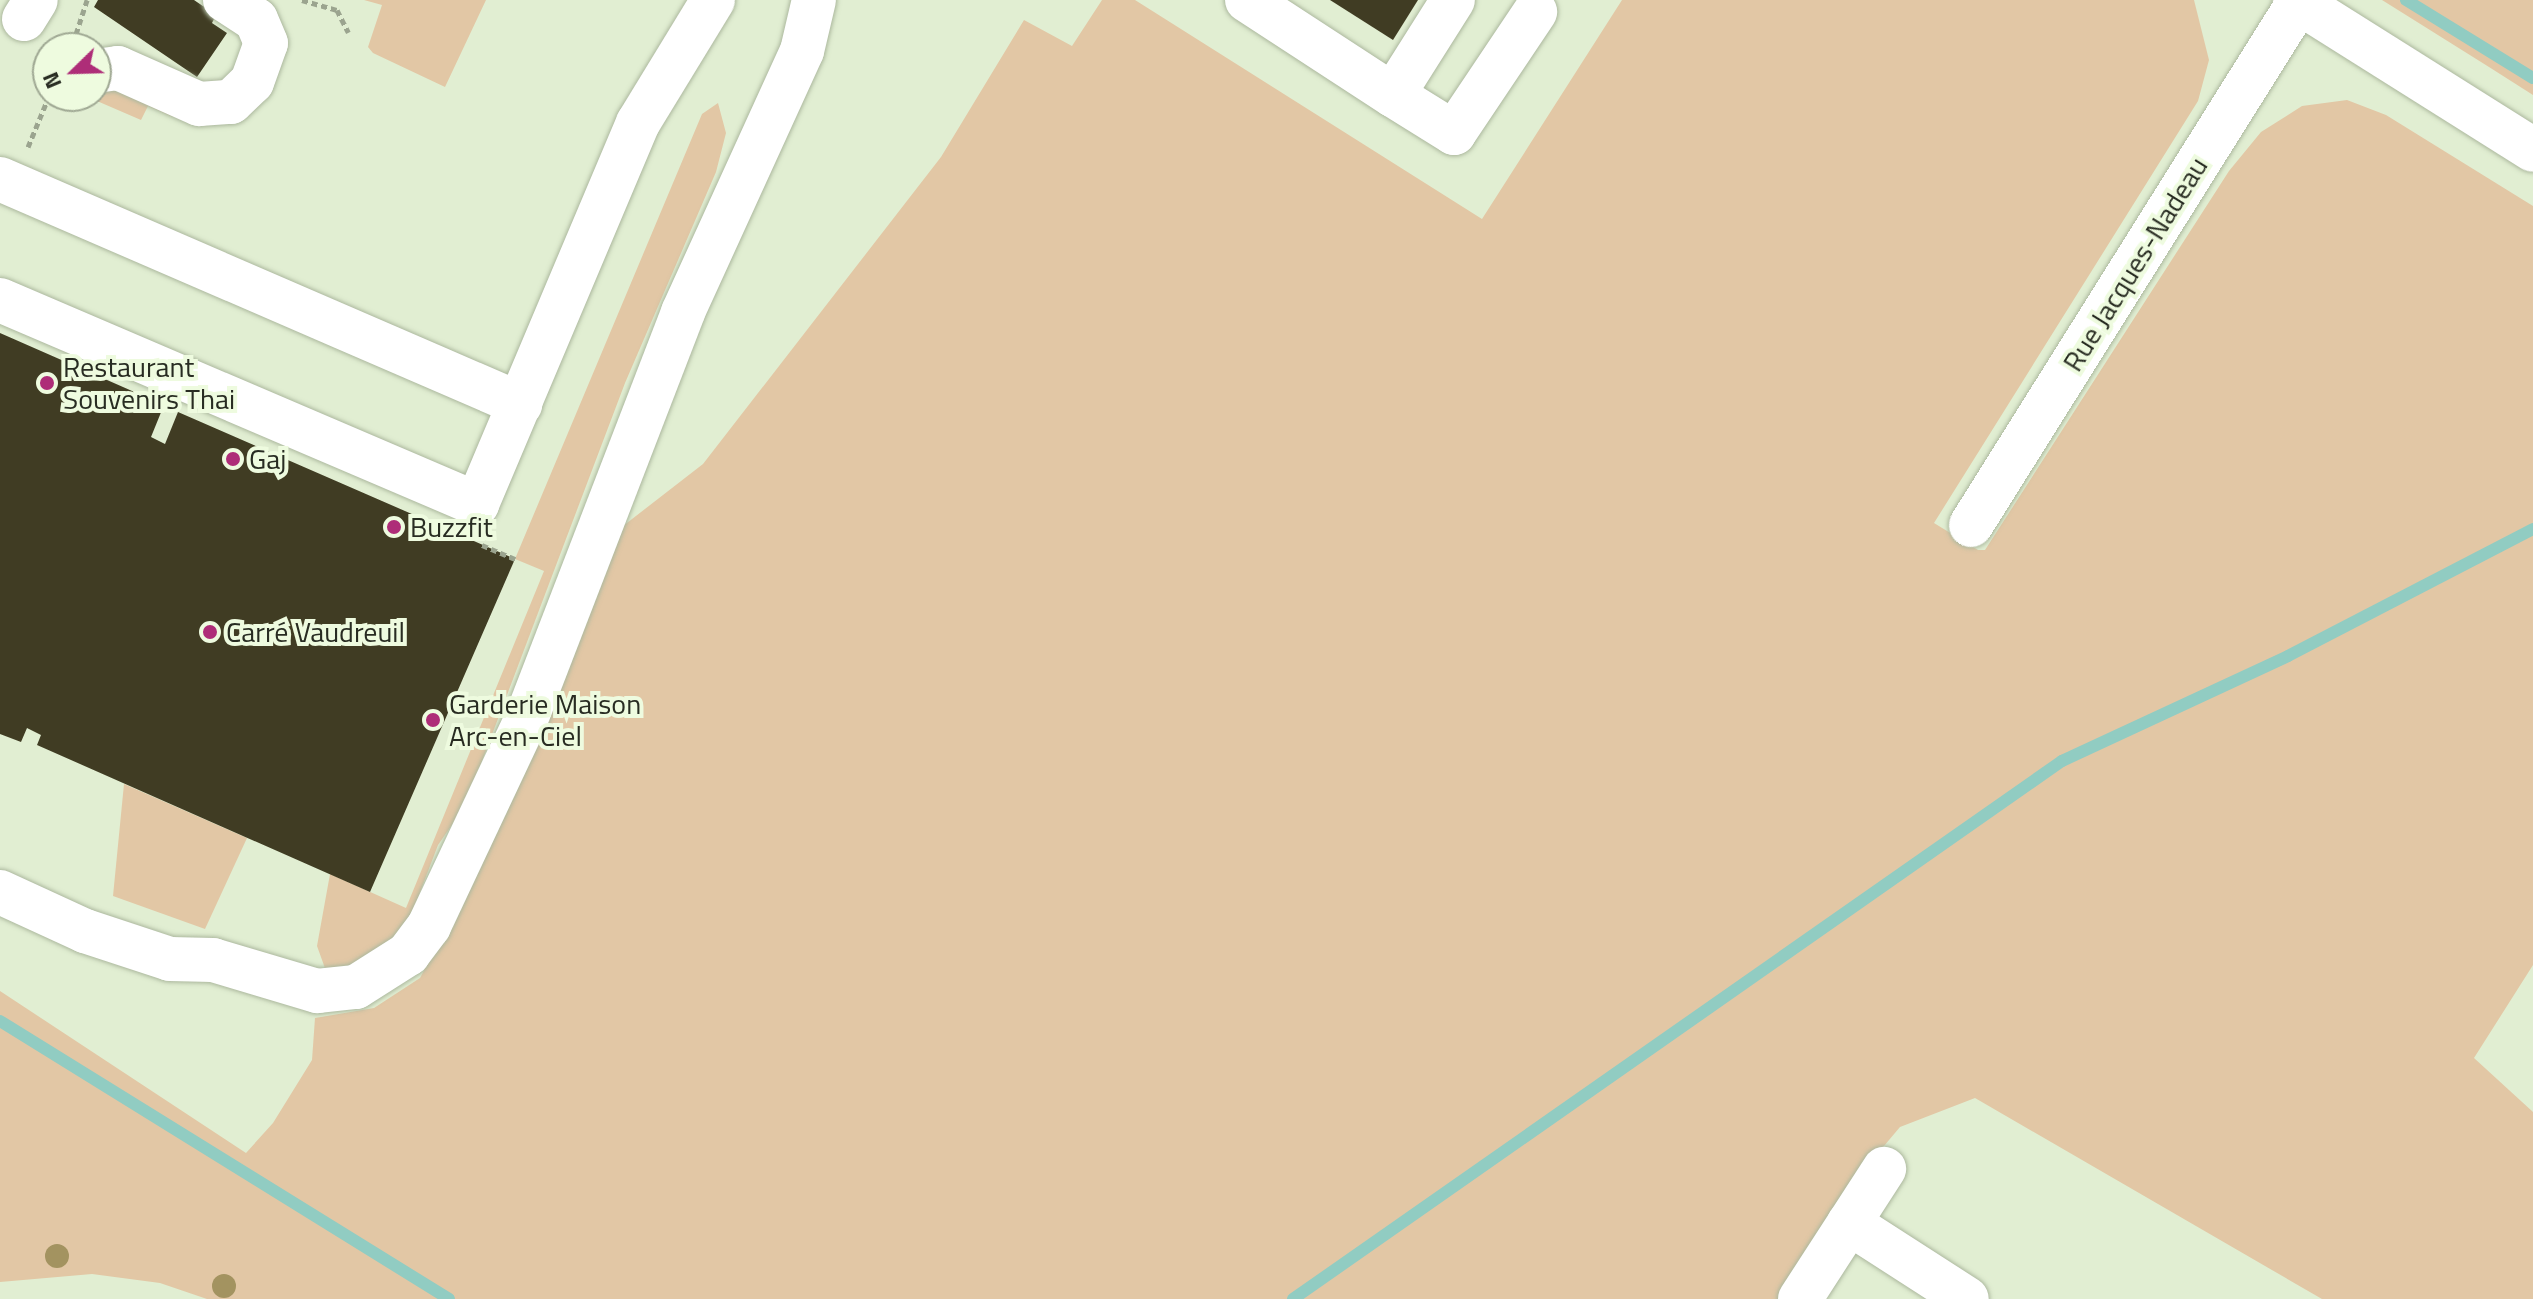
<!DOCTYPE html>
<html>
<head>
<meta charset="utf-8">
<style>
  body { margin:0 }
  #map { position:relative; width:2533px; height:1299px; overflow:hidden; background:#e1eed2; font-family:"Titillium Web",sans-serif }
  div>[style] { position:absolute }
  .green>* { inset:0; background:#e2c7a5 }
  .stream>* { height:12px; margin:-6px; padding:0 6px; transform-origin:6px; border-radius:6px; background:#91ccc2 }
  .building>* { inset:0; background:#403c23 }
  .path>* { height:5px; margin-top:-2.5px; transform-origin:0; background:repeating-linear-gradient(90deg,#9ba48f 0 6px,transparent 0 10px) }
  .roads { filter:drop-shadow(0 0 2px #acb89e) drop-shadow(0 0 2px #acb89e) }
  .minor>* { height:44px; margin:-22px; padding:0 22px; transform-origin:22px; border-radius:22px; background:#fff }
  .trees>* { width:24px; height:24px; margin:-12px; border-radius:50%; background:#a39360 }
  .dots>* { width:22px; height:22px; translate:-50% -50%; box-sizing:border-box; border:4px solid #eefbdf; border-radius:50% }
  span { translate:-50% -50%; white-space:nowrap; text-align:center; line-height:1.15; -webkit-text-stroke:8px #eefbdf; paint-order:stroke }
  .street-label { font-size:28px; color:#282c22 }
  .poi-label { font-size:28px; color:#282c22 }
  .left { translate:0 -50%; text-align:left }
  .north { position:absolute; left:32px; top:32px; width:80px; height:80px; box-sizing:border-box; background:#eefbdf; border:2px solid #9fa893; border-radius:50%; rotate:247deg; font-size:22px; font-weight:700; line-height:32px; text-align:center; color:#282c22 }
  .north::after { content:''; display:block; margin:auto; width:28px; height:36px; background:#ae2d78; clip-path:polygon(50% 0,100% 100%,50% 72%,0 100%) }
</style>
</head>
<body>
<div id="map">
  <div class="green">
    <div style="clip-path:polygon(364px 0,486px 0,445px 87px,373px 53px,368px 47px,382px 5px)"></div>
    <div style="clip-path:polygon(1102px 0,1135px 0,1482px 219px,1622px 0,2194px 0,2209px 60px,2198px 101px,1934px 523px,1978px 550px,1985px 550px,2229px 171px,2261px 132px,2302px 106px,2347px 100px,2386px 115px,2533px 206px,2533px 965px,2474px 1058px,2533px 1112px,2533px 1299px,2322px 1299px,1975px 1098px,1900px 1127px,1846px 1191px,1778px 1299px,207px 1299px,160px 1283px,92px 1274px,0 1282px,0 991px,246px 1153px,273px 1123px,312px 1060px,315px 1018px,374px 1008px,420px 978px,491px 846px,614px 533px,703px 464px,941px 157px,1024px 20px,1072px 46px)"></div>
    <div style="clip-path:polygon(2382px 0,2533px 0,2533px 95px,2489px 67px)"></div>
    <div style="clip-path:polygon(110px 89px,176px 113px,173px 117px,148px 106px,141px 120px,97px 101px)"></div>
    <div style="clip-path:polygon(718px 103px,726px 133px,716px 172px,625px 383px,465px 806px,438px 845px,404px 934px,369px 961px,326px 971px,317px 946px,330px 874px,406px 908px,544px 571px,515px 559px,702px 114px)"></div>
    <div style="clip-path:polygon(124px 784px,247px 838px,205px 929px,113px 896px)"></div>
  </div>
  <div class="stream">
    <div style="left:2406px;top:0;width:149px;rotate:31.6deg"></div>
    <div style="left:0;top:1021px;width:528px;rotate:31.76deg"></div>
    <div style="left:1293px;top:1299px;width:939px;rotate:-34.98deg"></div>
    <div style="left:2062px;top:761px;width:249px;rotate:-24.9deg"></div>
    <div style="left:2288px;top:656px;width:276px;rotate:-27.4deg"></div>
  </div>
  <div class="building">
    <div style="clip-path:polygon(98px 0,194px 0,216px 15px,212px 23px,227px 33px,197px 77px,94px 7px)"></div>
    <div style="clip-path:polygon(1330px 0,1418px 0,1393px 40px)"></div>
    <div style="clip-path:polygon(0 333px,164px 405px,151px 437px,165px 444px,178px 412px,515px 559px,370px 892px,37px 745px,41px 735px,27px 728px,21px 742px,0 734px)"></div>
  </div>
  <div class="path">
    <div style="left:302px;top:0;width:36px;rotate:16deg"></div>
    <div style="left:337px;top:10px;width:25px;rotate:63deg"></div>
    <div style="left:76px;top:34px;width:36px;rotate:-72deg"></div>
    <div style="left:28px;top:147px;width:55px;rotate:-67.6deg"></div>
    <div style="left:482px;top:545px;width:36px;rotate:23deg"></div>
  </div>
  <div class="roads">
    <div class="minor">
      <div style="left:1247px;top:0;width:174px;rotate:33.1deg"></div>
      <div style="left:1393px;top:95px;width:112px;rotate:-57.7deg"></div>
      <div style="left:2295px;top:0;width:281px;rotate:32.2deg"></div>
      <div style="left:24px;top:19px;width:22px;rotate:-58deg"></div>
      <div style="left:96px;top:71px;width:22px;rotate:-8deg"></div>
      <div style="left:118px;top:68px;width:89px;rotate:24deg"></div>
      <div style="left:199px;top:104px;width:32px;rotate:-4deg"></div>
      <div style="left:231px;top:102px;width:29px;rotate:-44deg"></div>
      <div style="left:252px;top:82px;width:41px;rotate:-70.3deg"></div>
      <div style="left:266px;top:43px;width:25px;rotate:-113deg"></div>
      <div style="left:256px;top:20px;width:37px;rotate:-147deg"></div>
      <div style="left:1393px;top:95px;width:72px;rotate:31.9deg"></div>
      <div style="left:1454px;top:133px;width:146px;rotate:-56.2deg"></div>
      <div style="left:0;top:179px;width:567px;rotate:23.4deg"></div>
      <div style="left:0;top:300px;width:519px;rotate:23.16deg"></div>
      <div style="left:477px;top:504px;width:414px;rotate:-67.1deg"></div>
      <div style="left:638px;top:123px;width:144px;rotate:-58.6deg"></div>
      <div style="left:1971px;top:525px;width:617px;rotate:-57.91deg"></div>
      <div style="left:0;top:892px;width:94px;rotate:24.6deg"></div>
      <div style="left:85px;top:931px;width:89px;rotate:18.2deg"></div>
      <div style="left:170px;top:959px;width:43px;rotate:1.3deg"></div>
      <div style="left:213px;top:960px;width:109px;rotate:16.6deg"></div>
      <div style="left:317px;top:991px;width:39px;rotate:-6deg"></div>
      <div style="left:356px;top:987px;width:62px;rotate:-32.4deg"></div>
      <div style="left:408px;top:954px;width:35px;rotate:-53deg"></div>
      <div style="left:429px;top:926px;width:225px;rotate:-64.8deg"></div>
      <div style="left:525px;top:722px;width:439px;rotate:-68.9deg"></div>
      <div style="left:683px;top:312px;width:287px;rotate:-65.5deg"></div>
      <div style="left:802px;top:51px;width:52px;rotate:-76.8deg"></div>
      <div style="left:1849px;top:1223px;width:140px;rotate:32.8deg"></div>
      <div style="left:1800px;top:1299px;width:155px;rotate:-57.1deg"></div>
    </div>
  </div>
  <div class="trees">
    <div style="left:57px;top:1256px"></div>
    <div style="left:224px;top:1286px"></div>
  </div>
  <div class="dots">
    <div style="left:47px;top:383px;background:#ae2d78"></div>
    <div style="left:233px;top:459px;background:#ae2d78"></div>
    <div style="left:394px;top:527px;background:#ae2d78"></div>
    <div style="left:210px;top:632px;background:#ae2d78"></div>
    <div style="left:433px;top:720px;background:#ae2d78"></div>
  </div>
  <div class="street-label">
    <span style="left:2135px;top:264px;rotate:-58deg">Rue Jacques-Nadeau</span>
  </div>
  <div class="poi-label">
    <span class="left" style="left:63px;top:383px">Restaurant<br>Souvenirs Thai</span>
    <span class="left" style="left:249px;top:459px">Gaj</span>
    <span class="left" style="left:410px;top:527px">Buzzfit</span>
    <span class="left" style="left:226px;top:632px">Carré Vaudreuil</span>
    <span class="left" style="left:449px;top:720px">Garderie Maison<br>Arc-en-Ciel</span>
  </div>
  <div class="north">N</div>
</div>
</body>
</html>
